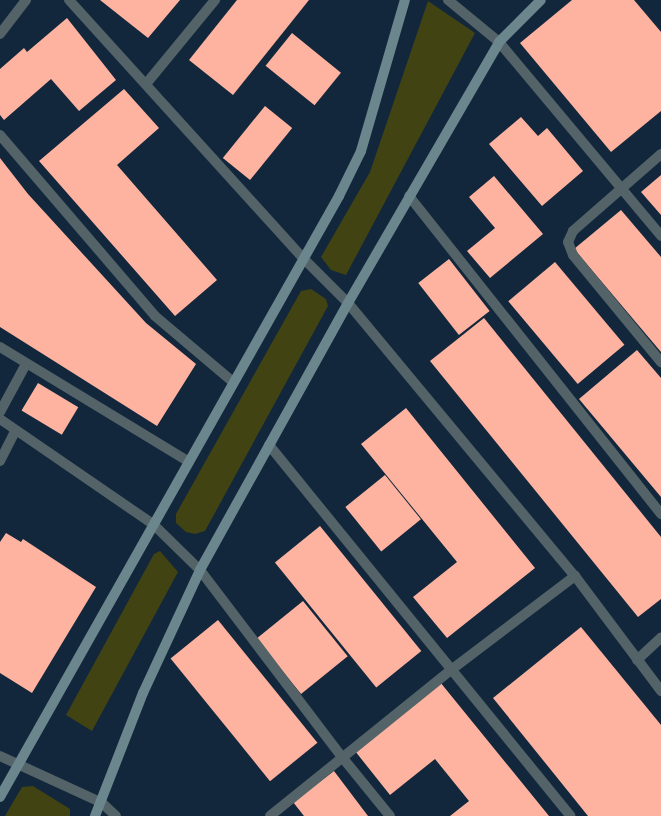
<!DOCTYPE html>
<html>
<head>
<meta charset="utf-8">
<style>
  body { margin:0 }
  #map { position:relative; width:661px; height:816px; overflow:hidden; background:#12273b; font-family:"Nunito Sans",sans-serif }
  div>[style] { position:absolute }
  .green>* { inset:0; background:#414313 }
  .building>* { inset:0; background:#feb3a1; transform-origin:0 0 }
  .street>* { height:10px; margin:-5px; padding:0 5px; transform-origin:5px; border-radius:5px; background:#536367 }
  .secondary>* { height:10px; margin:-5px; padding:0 5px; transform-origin:5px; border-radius:5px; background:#6b868d }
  span { translate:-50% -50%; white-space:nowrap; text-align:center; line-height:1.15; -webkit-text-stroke:4px #081d31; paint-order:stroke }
</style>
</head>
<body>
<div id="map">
  <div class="green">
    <div style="clip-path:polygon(428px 1px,475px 33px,346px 275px,331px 270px,321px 257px,370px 172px)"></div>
    <div style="clip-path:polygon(311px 289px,326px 299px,328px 306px,205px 531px,195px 534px,186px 532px,176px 523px,176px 514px,301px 291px)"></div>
    <div style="clip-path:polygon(160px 551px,178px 572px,92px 731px,66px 715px,154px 554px)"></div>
    <div style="clip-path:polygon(33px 786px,70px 809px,70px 816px,5px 816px,22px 787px)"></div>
  </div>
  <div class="building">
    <div style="clip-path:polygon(100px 0,180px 0,148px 38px)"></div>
    <div style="clip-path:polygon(237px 0,309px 0,233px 95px,189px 60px)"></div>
    <div style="clip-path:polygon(572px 0,634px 0,661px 32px,661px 111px,611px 152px,520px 43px)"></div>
    <div style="clip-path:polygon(67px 18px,116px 80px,79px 111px,51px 79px,4px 120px,0 115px,0 69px,24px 48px,27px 52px)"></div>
    <div style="left:292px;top:33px;width:63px;height:42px;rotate:39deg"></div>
    <div style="clip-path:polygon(124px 89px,159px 128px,117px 165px,217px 280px,175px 316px,39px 161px)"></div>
    <div style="left:265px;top:106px;width:35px;height:67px;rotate:39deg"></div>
    <div style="clip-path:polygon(521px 117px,538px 136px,547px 128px,583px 171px,542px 206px,489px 144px)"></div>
    <div style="clip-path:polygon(0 158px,28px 194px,146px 323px,196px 364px,157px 426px,0 327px)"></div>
    <div style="clip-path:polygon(661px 175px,661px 215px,641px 192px)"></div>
    <div style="clip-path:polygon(494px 176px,543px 234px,490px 278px,467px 251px,495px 228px,469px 197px)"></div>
    <div style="clip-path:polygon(621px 210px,661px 257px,661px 352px,574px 249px)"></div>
    <div style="left:449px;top:259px;width:66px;height:39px;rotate:52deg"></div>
    <div style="left:555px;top:262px;width:108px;height:61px;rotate:50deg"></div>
    <div style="clip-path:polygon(484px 318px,661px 537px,661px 599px,638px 617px,430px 361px)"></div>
    <div style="clip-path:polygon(637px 350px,661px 378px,661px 497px,579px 399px)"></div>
    <div style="left:38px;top:383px;width:47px;height:32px;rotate:31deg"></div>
    <div style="clip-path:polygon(406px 408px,535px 568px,447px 638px,413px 597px,457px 562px,361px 444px)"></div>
    <div style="left:385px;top:475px;width:57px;height:51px;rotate:51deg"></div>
    <div style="left:320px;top:526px;width:161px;height:58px;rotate:51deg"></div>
    <div style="clip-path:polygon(6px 533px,21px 542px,23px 539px,96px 587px,32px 693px,0 673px,0 542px)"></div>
    <div style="left:303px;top:601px;width:71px;height:60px;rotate:51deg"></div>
    <div style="left:218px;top:620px;width:158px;height:61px;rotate:51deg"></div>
    <div style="clip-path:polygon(581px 627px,661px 725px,661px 816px,588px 816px,493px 698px)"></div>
    <div style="clip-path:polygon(440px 682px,549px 816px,450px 816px,469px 801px,435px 759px,390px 795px,355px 751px)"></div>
    <div style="clip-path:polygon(334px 771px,368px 816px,304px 816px,293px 802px)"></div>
  </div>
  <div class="street">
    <div style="left:69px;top:0;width:348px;rotate:47.8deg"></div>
    <div style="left:303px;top:258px;width:64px;rotate:45deg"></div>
    <div style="left:348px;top:303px;width:355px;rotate:50.3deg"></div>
    <div style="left:575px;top:576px;width:144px;rotate:53.2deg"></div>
    <div style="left:448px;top:0;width:66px;rotate:39.5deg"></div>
    <div style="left:499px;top:42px;width:253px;rotate:50.1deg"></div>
    <div style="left:0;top:34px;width:43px;rotate:-52.6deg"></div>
    <div style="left:146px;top:84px;width:109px;rotate:-50.6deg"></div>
    <div style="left:0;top:135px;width:238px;rotate:49.4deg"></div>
    <div style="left:155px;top:316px;width:102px;rotate:40.2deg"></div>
    <div style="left:661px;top:154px;width:117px;rotate:138.8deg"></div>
    <div style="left:573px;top:231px;width:12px;rotate:114deg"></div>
    <div style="left:568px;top:242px;width:14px;rotate:69deg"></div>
    <div style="left:573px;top:255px;width:139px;rotate:50.6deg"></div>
    <div style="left:409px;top:196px;width:406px;rotate:51.6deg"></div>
    <div style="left:0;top:347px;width:221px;rotate:31.3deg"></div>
    <div style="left:0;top:412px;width:55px;rotate:-61.6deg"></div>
    <div style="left:0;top:419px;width:187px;rotate:34.5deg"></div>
    <div style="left:154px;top:525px;width:64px;rotate:44.4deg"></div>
    <div style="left:200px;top:570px;width:235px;rotate:52.8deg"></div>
    <div style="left:342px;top:757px;width:76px;rotate:50.9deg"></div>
    <div style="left:269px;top:445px;width:478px;rotate:50.9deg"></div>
    <div style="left:0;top:461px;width:33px;rotate:-63deg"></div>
    <div style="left:637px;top:660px;width:33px;rotate:-43deg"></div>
    <div style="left:0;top:756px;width:112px;rotate:24.7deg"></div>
    <div style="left:102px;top:803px;width:19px;rotate:43deg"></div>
    <div style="left:270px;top:816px;width:233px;rotate:-38.9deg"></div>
    <div style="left:451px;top:670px;width:156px;rotate:-37.2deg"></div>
  </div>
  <div class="secondary">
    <div style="left:0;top:797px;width:690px;rotate:-60.57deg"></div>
    <div style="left:339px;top:196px;width:50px;rotate:-63.9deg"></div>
    <div style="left:361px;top:151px;width:157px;rotate:-73.8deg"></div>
    <div style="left:95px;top:816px;width:132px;rotate:-68.7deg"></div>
    <div style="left:143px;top:693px;width:136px;rotate:-65.1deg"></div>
    <div style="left:200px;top:570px;width:305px;rotate:-61deg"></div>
    <div style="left:348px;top:303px;width:302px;rotate:-59.9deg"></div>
    <div style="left:499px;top:42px;width:59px;rotate:-45deg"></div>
  </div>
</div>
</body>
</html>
